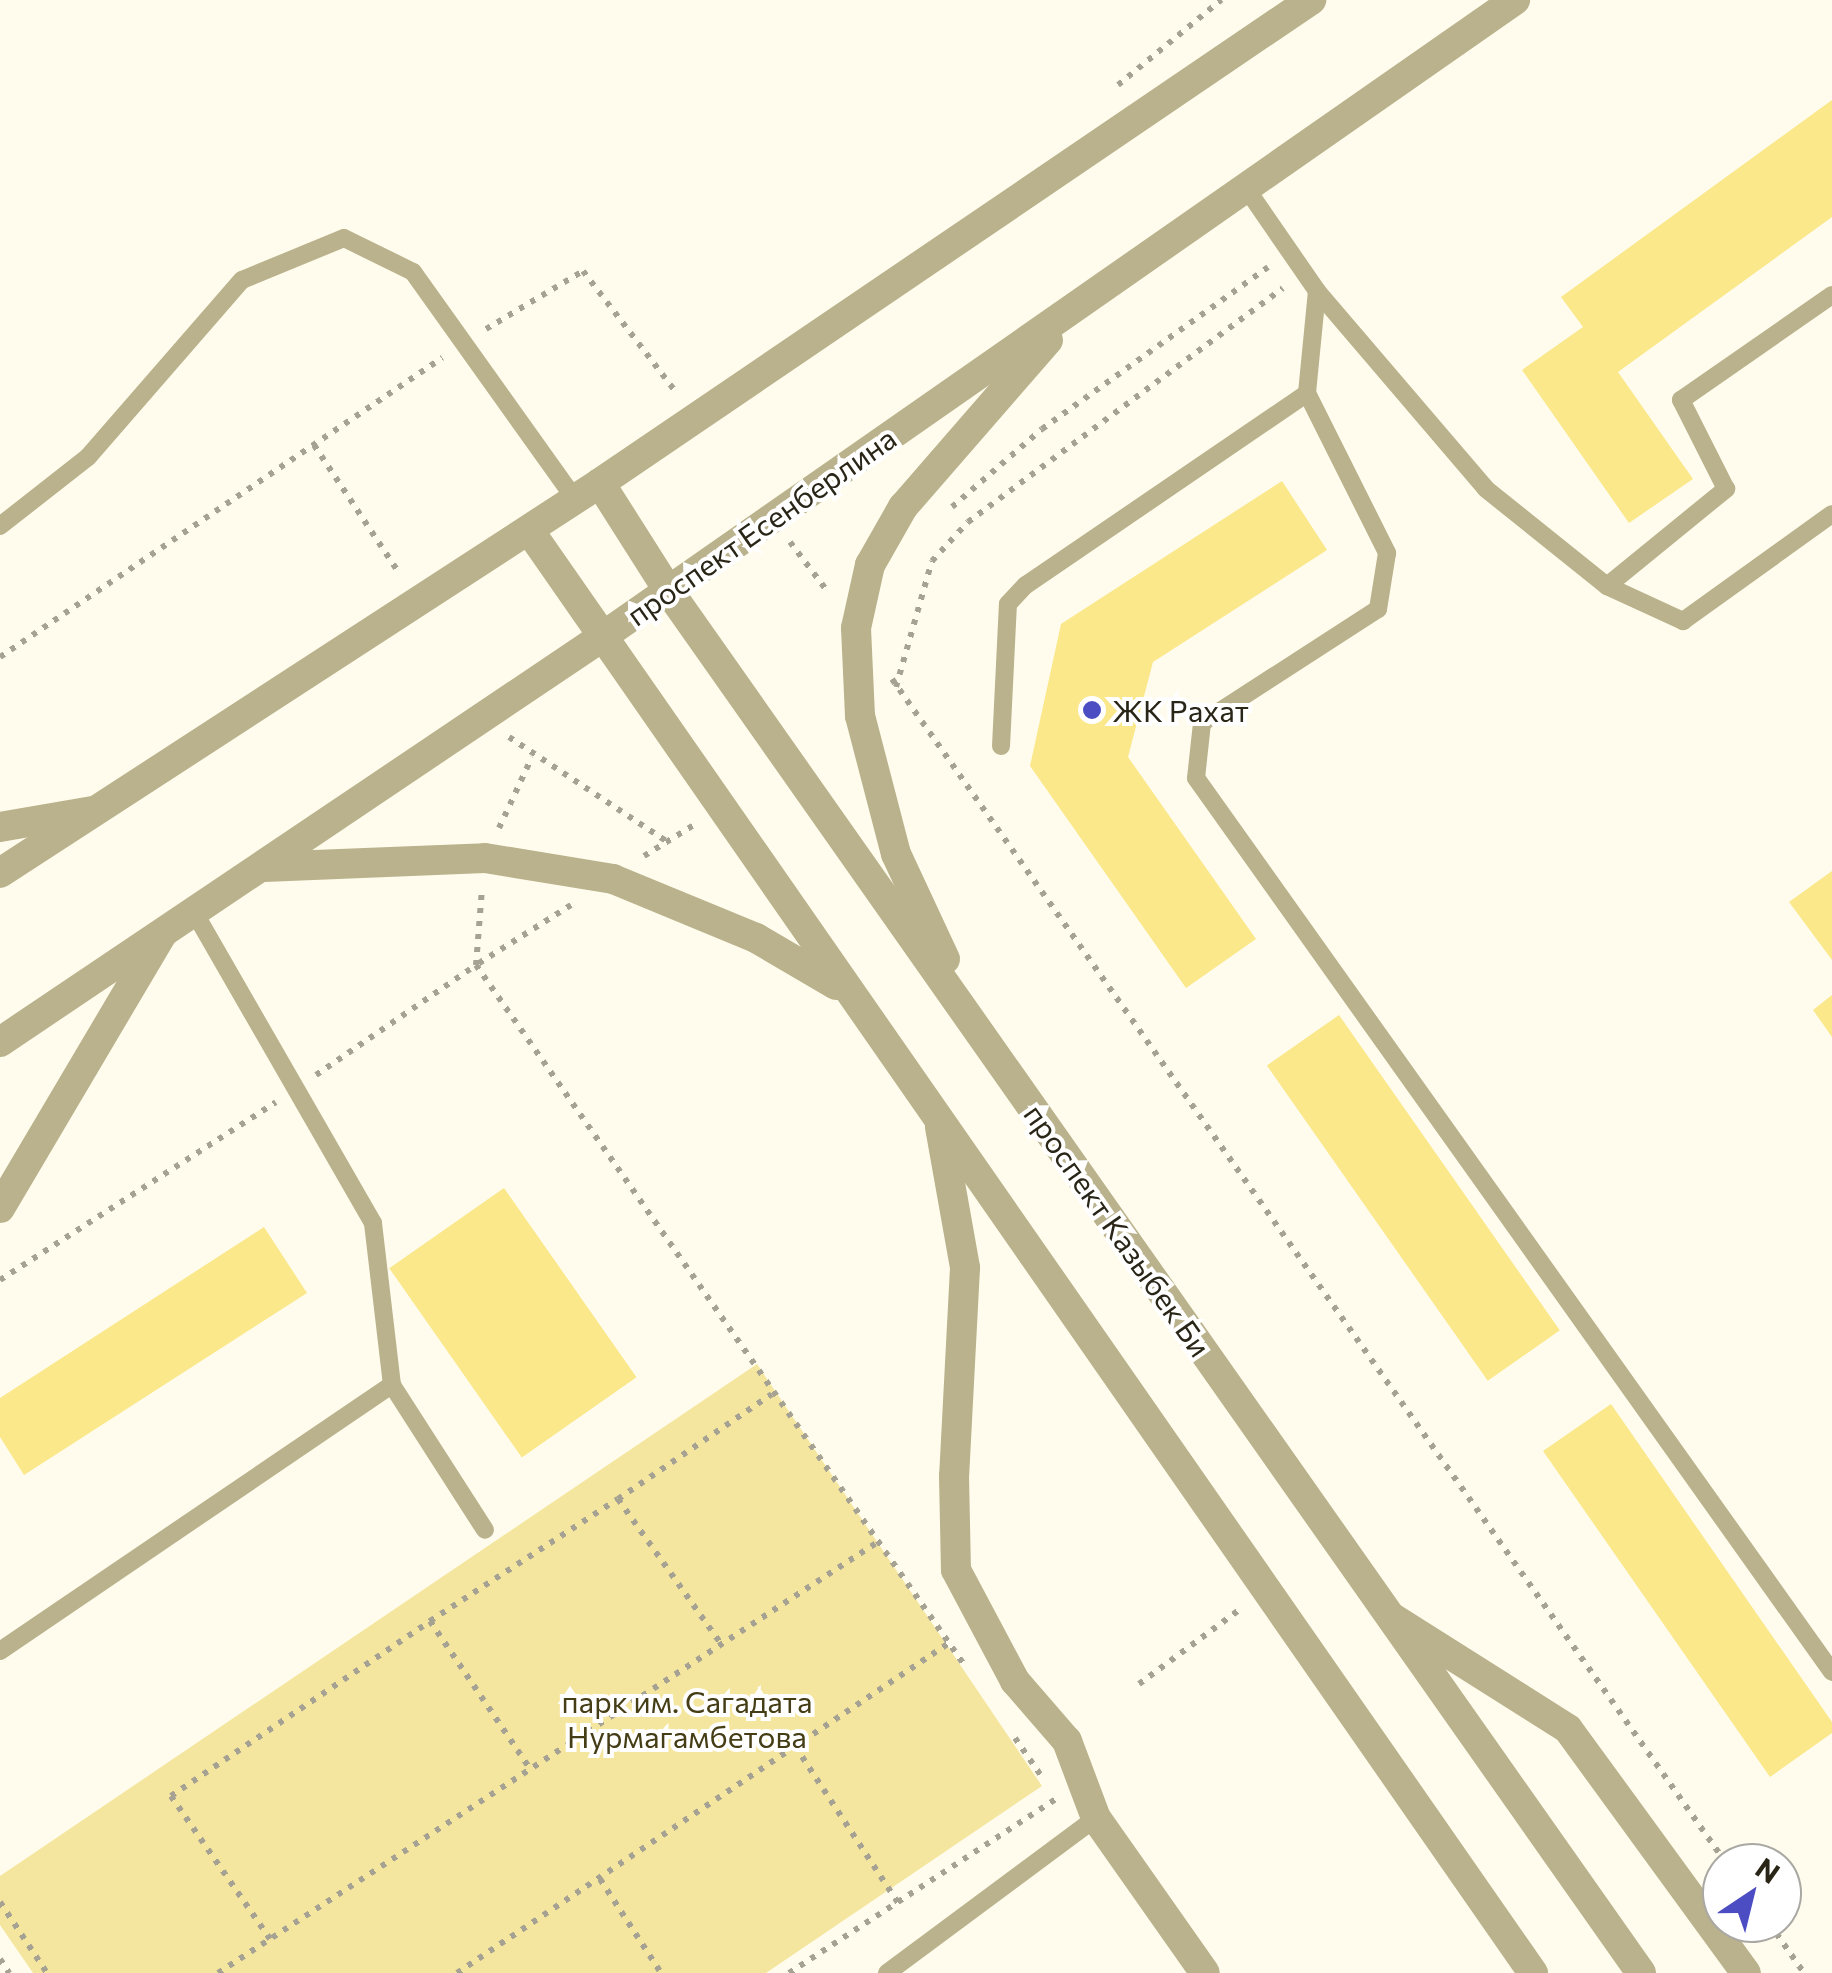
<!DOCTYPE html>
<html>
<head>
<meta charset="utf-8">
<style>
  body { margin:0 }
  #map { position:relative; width:1832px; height:1973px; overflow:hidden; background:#fffced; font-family:Commissioner,sans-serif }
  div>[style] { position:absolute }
  .green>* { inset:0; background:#f5e69f }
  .building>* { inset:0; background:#fbe88b; transform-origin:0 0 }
  .path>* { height:6px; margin-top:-3px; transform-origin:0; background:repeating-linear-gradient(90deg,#a5a293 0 5px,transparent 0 13px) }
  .service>* { height:18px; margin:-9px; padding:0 9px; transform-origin:9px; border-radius:9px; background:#bab28c }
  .minor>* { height:30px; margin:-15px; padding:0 15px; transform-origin:15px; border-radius:15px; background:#bab28c }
  .tertiary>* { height:30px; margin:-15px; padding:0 15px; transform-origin:15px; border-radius:15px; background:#bab28c }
  .dots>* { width:28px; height:28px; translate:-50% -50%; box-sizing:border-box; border:5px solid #fff; border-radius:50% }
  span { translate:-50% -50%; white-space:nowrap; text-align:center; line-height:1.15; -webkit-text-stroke:8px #fff; paint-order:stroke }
  .street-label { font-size:30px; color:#292618 }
  .poi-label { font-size:30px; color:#292618 }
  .left { translate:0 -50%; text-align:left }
  .park-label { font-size:30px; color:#453d15 }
  .north { position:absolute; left:1702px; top:1843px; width:100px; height:100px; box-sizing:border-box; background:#fff; border:2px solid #a9a8a3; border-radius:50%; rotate:35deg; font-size:28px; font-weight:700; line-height:40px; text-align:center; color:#292618 }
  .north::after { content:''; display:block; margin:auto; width:35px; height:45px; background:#4d4dc3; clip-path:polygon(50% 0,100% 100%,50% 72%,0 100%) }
</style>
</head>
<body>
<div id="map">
  <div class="green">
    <div style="clip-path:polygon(757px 1364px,1042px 1786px,766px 1973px,33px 1973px,0 1925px,0 1876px)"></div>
  </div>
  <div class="building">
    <div style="clip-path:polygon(1832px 100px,1832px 217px,1618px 372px,1693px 479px,1629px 523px,1522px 370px,1583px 327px,1561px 297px)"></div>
    <div style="clip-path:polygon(1282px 481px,1327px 550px,1153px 662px,1128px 757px,1256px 939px,1186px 988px,1030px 766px,1061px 624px)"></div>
    <div style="clip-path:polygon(1832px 871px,1832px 960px,1789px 902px)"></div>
    <div style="clip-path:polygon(1832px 995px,1832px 1037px,1813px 1010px)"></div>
    <div style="left:1339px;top:1015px;width:385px;height:88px;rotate:55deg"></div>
    <div style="left:504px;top:1188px;width:231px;height:140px;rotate:55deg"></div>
    <div style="clip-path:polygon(264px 1227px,307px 1293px,24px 1475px,0 1437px,0 1398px)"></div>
    <div style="clip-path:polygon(1611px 1404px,1832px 1722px,1832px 1733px,1770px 1777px,1543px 1451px)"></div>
  </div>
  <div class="path">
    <div style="left:1118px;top:85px;width:134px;rotate:-39.5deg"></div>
    <div style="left:486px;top:329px;width:113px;rotate:-30.9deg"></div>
    <div style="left:583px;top:271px;width:151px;rotate:52.5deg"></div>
    <div style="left:314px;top:445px;width:154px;rotate:56.4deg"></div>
    <div style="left:952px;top:507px;width:119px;rotate:-40.9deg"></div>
    <div style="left:1042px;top:429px;width:278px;rotate:-35.6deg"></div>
    <div style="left:790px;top:542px;width:63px;rotate:52.8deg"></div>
    <div style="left:0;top:657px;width:534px;rotate:-34.08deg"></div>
    <div style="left:892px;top:679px;width:1448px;rotate:54.84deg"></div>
    <div style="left:896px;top:687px;width:131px;rotate:-74.1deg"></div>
    <div style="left:932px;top:561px;width:53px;rotate:-47.3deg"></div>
    <div style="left:968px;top:522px;width:392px;rotate:-36.6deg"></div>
    <div style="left:509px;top:737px;width:188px;rotate:33.5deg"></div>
    <div style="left:499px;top:828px;width:78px;rotate:-65.1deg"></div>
    <div style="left:644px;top:856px;width:62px;rotate:-31.9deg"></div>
    <div style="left:571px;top:905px;width:112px;rotate:147.7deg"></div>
    <div style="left:476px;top:965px;width:855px;rotate:55.1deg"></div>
    <div style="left:316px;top:1075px;width:194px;rotate:-34.5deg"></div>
    <div style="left:476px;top:965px;width:77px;rotate:-85.5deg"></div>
    <div style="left:0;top:1280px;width:328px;rotate:-32.8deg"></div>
    <div style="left:618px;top:1499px;width:186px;rotate:-34.3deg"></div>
    <div style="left:430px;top:1621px;width:176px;rotate:55.9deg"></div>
    <div style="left:1139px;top:1684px;width:129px;rotate:-36.5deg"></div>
    <div style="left:1015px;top:1738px;width:47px;rotate:55.3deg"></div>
    <div style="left:795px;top:1746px;width:188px;rotate:56.7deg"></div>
    <div style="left:600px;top:1879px;width:112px;rotate:57deg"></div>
    <div style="left:0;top:1902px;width:85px;rotate:56.5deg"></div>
    <div style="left:1769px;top:1923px;width:61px;rotate:55deg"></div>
    <div style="left:270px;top:1939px;width:174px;rotate:-124.7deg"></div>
    <div style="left:171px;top:1796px;width:313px;rotate:-34deg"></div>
    <div style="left:430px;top:1621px;width:224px;rotate:-33deg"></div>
    <div style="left:618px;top:1499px;width:178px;rotate:54.6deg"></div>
    <div style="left:0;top:1959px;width:17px;rotate:57deg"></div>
    <div style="left:218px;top:1973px;width:788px;rotate:-33.15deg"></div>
    <div style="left:457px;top:1973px;width:592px;rotate:-33.85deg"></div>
    <div style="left:789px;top:1973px;width:320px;rotate:-33.1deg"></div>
  </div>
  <div class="service">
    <div style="left:1246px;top:188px;width:125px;rotate:55.4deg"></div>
    <div style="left:1317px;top:291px;width:260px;rotate:49.5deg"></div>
    <div style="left:1486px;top:489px;width:155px;rotate:38.7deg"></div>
    <div style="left:1607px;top:586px;width:84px;rotate:24.7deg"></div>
    <div style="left:1683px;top:621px;width:183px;rotate:-35.7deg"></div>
    <div style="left:1317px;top:291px;width:102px;rotate:95.6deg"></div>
    <div style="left:1307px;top:393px;width:179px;rotate:63.4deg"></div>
    <div style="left:1387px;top:553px;width:57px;rotate:99.1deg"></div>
    <div style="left:1378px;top:609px;width:210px;rotate:147.1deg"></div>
    <div style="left:1202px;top:723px;width:55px;rotate:96.2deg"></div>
    <div style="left:1196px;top:778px;width:1097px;rotate:54.57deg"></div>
    <div style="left:0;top:526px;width:112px;rotate:-38.1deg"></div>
    <div style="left:88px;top:457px;width:235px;rotate:-49deg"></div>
    <div style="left:242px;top:280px;width:110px;rotate:-22.4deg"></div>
    <div style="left:344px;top:238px;width:77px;rotate:26.2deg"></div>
    <div style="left:413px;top:272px;width:279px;rotate:54.5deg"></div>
    <div style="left:1607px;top:586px;width:154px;rotate:-39.2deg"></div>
    <div style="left:1726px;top:489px;width:100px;rotate:-116.8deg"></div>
    <div style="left:1681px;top:400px;width:184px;rotate:-34.8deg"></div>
    <div style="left:1001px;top:746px;width:142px;rotate:-87.2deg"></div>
    <div style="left:1008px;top:604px;width:26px;rotate:-47deg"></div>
    <div style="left:1026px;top:585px;width:340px;rotate:-34.3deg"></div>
    <div style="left:392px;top:1385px;width:172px;rotate:57.3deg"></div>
    <div style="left:0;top:1651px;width:474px;rotate:-34.2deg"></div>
    <div style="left:392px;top:1385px;width:163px;rotate:-96.7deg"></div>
    <div style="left:373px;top:1223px;width:359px;rotate:-119.9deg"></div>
    <div style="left:887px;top:1973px;width:260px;rotate:-36.6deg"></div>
  </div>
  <div class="minor">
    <div style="left:0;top:827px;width:94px;rotate:-9.8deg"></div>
    <div style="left:940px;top:1127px;width:143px;rotate:79.9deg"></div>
    <div style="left:965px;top:1268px;width:208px;rotate:93deg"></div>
    <div style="left:954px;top:1476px;width:94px;rotate:88.8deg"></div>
    <div style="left:956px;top:1570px;width:126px;rotate:62deg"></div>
    <div style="left:1015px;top:1681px;width:79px;rotate:49.1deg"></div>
    <div style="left:1067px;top:1741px;width:82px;rotate:69.4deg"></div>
    <div style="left:1096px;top:1818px;width:189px;rotate:54.9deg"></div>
    <div style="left:0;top:1208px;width:318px;rotate:-59.4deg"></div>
    <div style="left:1391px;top:1617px;width:209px;rotate:32.3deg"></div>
    <div style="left:1568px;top:1729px;width:302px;rotate:53.9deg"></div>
  </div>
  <div class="tertiary">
    <div style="left:600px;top:483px;width:127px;rotate:57.6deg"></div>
    <div style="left:668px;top:590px;width:1691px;rotate:54.87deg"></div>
    <div style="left:529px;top:530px;width:1758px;rotate:55.17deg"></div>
    <div style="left:264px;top:867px;width:221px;rotate:-2.3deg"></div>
    <div style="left:485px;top:858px;width:130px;rotate:9.3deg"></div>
    <div style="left:613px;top:879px;width:155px;rotate:22.4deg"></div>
    <div style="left:756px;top:938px;width:93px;rotate:30.4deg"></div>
    <div style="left:0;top:873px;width:716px;rotate:-33.02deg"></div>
    <div style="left:600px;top:483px;width:860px;rotate:-34.19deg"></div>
    <div style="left:945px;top:959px;width:116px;rotate:-115deg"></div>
    <div style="left:896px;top:854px;width:143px;rotate:-104.6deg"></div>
    <div style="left:860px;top:716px;width:88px;rotate:-92.6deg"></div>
    <div style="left:856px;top:628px;width:65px;rotate:-77.5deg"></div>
    <div style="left:870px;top:565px;width:67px;rotate:-60.4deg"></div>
    <div style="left:903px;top:507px;width:221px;rotate:-49deg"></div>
    <div style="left:0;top:1042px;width:722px;rotate:-33.93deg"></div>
    <div style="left:599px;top:639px;width:1117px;rotate:-34.9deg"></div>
  </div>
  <div class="dots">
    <div style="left:1092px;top:710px;background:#4d4dc3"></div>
  </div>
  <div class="street-label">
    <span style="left:761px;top:526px;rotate:-35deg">проспект Есенберлина</span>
    <span style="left:1118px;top:1230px;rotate:55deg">проспект Казыбек Би</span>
  </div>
  <div class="poi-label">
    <span class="left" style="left:1112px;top:710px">ЖК Рахат</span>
  </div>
  <div class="park-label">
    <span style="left:687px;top:1718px">парк им. Сагадата<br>Нурмагамбетова</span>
  </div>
  <div class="north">N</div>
</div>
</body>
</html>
